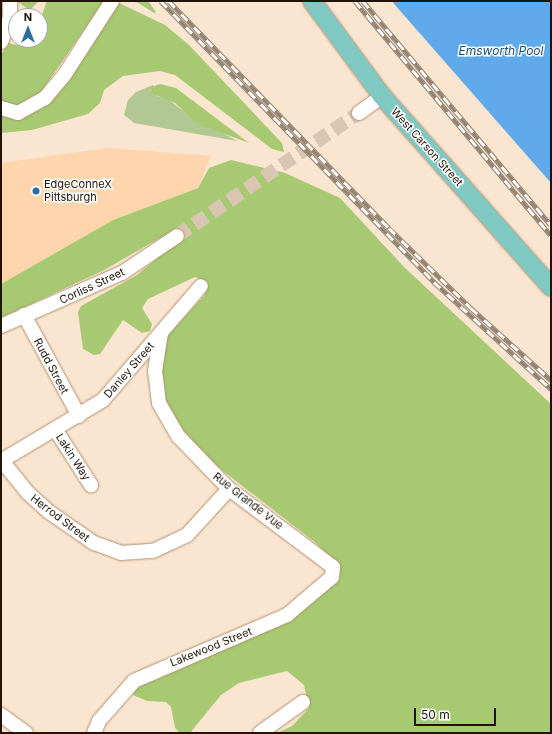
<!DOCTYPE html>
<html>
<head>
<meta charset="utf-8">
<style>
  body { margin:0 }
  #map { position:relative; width:552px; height:734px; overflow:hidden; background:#fae5d0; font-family:Inter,sans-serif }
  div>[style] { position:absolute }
  .built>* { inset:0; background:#fed5ac }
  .green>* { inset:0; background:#b1c893 }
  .forest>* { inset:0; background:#a6c971 }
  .water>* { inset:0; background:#60aaeb }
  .minor-tunnel>* { height:14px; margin-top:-7px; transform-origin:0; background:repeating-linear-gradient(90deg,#d9c6b2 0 14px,transparent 0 21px) }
  .roads { filter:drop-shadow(0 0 1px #b29170) drop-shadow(0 0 1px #b29170) }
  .minor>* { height:14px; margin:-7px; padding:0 7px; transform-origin:7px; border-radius:7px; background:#fff }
  .major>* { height:18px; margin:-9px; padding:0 9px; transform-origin:9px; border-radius:9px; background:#80c8c2 }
  .rail>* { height:4.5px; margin-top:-2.25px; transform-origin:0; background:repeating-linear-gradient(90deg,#fff 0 9px,#938271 0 18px); box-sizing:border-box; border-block:1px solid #938271 }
  .dots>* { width:11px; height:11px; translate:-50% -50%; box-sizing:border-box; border:2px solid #fff; border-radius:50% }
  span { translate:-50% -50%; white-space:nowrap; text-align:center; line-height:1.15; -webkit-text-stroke:3px #fff; paint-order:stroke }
  .street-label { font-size:11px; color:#201407 }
  .poi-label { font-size:11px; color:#201407 }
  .left { translate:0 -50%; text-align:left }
  .water-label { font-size:12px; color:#164c77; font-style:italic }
  .frame { position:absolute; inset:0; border:2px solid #201407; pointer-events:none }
  .north { position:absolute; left:8px; top:8px; width:40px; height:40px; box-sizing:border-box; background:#fff; border:1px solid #a6a19c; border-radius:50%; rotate:0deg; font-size:11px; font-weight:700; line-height:16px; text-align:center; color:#201407 }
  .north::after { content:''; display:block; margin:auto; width:14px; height:18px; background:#2b6da3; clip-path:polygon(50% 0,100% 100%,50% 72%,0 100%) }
  .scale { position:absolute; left:414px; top:708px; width:82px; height:18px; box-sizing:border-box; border:2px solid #201407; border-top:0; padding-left:5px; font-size:12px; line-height:14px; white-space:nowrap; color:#201407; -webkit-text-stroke:3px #fff; paint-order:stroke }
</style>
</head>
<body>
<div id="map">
  <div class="built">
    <div style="clip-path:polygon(108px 148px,211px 156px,198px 188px,113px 220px,1px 284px,1px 163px)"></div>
  </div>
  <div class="green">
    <div style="clip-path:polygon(153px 85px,156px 96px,168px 99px,182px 110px,237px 141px,134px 123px,124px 115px,128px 100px,136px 92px)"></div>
  </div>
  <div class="forest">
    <div style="clip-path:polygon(16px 1px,39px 1px,30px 10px)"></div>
    <div style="clip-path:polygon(47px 1px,104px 1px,41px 92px,20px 106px,1px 103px,1px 55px,8px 43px,25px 47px,40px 40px,40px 20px)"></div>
    <div style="clip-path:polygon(135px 1px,148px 1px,156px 12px,154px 13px)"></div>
    <div style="clip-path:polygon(117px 2px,165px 25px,189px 45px,282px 143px,284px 152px,272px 149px,175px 75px,160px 71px,123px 76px,104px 90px,100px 103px,88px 114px,32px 130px,1px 133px,1px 112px,21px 116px)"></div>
    <div style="clip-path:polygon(160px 84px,176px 88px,249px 143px,198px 124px,175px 103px,153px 94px,151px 87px)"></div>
    <div style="clip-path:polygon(231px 160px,285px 173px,340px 198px,404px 267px,551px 404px,551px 733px,277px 733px,292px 726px,309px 708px,304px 685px,287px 671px,239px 683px,221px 695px,190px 733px,180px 733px,175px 728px,171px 707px,166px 702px,147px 701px,133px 695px,137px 685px,290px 621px,334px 582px,336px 564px,316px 543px,213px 463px,183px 430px,164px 399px,159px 372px,168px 334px,204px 296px,208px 282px,195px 277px,148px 299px,142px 308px,152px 324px,150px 331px,142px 333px,123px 320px,100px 354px,94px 355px,83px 349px,78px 312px,81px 306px,137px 275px,179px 240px,167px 236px,158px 239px,104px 270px,1px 318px,1px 284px,113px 220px,198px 188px,209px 168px)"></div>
  </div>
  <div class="water">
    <div style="clip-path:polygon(392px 1px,551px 1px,551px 183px,395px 5px)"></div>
  </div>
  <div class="minor-tunnel">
    <div style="left:177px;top:236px;width:220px;rotate:-34.1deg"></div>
  </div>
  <div class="roads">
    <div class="minor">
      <div style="left:1px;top:42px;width:27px;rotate:-70deg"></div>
      <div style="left:10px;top:17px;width:16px;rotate:-90deg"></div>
      <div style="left:1px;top:108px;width:18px;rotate:16deg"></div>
      <div style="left:18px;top:113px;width:31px;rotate:-29deg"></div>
      <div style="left:45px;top:98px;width:31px;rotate:-50deg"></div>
      <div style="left:65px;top:74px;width:87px;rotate:-57.2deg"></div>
      <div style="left:359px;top:113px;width:29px;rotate:-36deg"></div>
      <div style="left:24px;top:315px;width:115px;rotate:61.4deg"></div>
      <div style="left:1px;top:326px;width:132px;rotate:-23.7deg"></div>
      <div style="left:122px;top:273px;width:66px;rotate:-33.9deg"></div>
      <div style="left:55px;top:429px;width:67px;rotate:57.3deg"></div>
      <div style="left:1px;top:461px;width:119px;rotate:-30.9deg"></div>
      <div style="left:103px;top:400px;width:150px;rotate:-49.3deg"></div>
      <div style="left:2px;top:461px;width:41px;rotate:50.9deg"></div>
      <div style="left:28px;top:493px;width:28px;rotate:42deg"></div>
      <div style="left:49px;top:512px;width:55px;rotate:34.6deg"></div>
      <div style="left:94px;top:543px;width:29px;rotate:20deg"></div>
      <div style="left:121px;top:553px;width:32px;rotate:-4deg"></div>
      <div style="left:153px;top:551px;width:38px;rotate:-25deg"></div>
      <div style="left:187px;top:535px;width:62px;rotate:-47.6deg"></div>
      <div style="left:1px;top:715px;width:31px;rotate:36deg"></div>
      <div style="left:94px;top:733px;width:13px;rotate:-67deg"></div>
      <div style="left:99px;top:721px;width:53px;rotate:-48.8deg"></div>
      <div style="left:134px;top:681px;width:167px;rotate:-23.3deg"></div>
      <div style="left:287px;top:615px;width:59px;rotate:-40.2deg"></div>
      <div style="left:332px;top:577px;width:10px;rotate:-84deg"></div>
      <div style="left:333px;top:567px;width:130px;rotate:-143.1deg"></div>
      <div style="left:229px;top:489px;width:74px;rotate:-133.9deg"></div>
      <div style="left:178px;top:436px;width:38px;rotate:-120deg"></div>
      <div style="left:159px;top:403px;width:32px;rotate:-97deg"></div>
      <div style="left:155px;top:371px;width:37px;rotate:-81deg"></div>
      <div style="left:260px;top:733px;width:53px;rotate:-35.8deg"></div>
    </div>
    <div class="major">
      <div style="left:312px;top:1px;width:118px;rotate:53.6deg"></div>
      <div style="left:382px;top:96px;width:255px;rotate:48.5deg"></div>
    </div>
  </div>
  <div class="rail">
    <div style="left:161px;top:1px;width:392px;rotate:45.8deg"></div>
    <div style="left:434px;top:282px;width:159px;rotate:42.4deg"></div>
    <div style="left:169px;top:1px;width:316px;rotate:45.9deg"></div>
    <div style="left:389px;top:228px;width:115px;rotate:44.3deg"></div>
    <div style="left:471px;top:308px;width:108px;rotate:42deg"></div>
    <div style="left:355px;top:1px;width:305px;rotate:50.1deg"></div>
    <div style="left:363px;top:1px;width:292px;rotate:50deg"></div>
  </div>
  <div class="dots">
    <div style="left:36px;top:191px;background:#2b6da3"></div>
  </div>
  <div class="street-label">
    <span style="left:427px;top:147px;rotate:48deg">West Carson Street</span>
    <span style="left:92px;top:286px;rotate:-25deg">Corliss Street</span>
    <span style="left:51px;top:366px;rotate:62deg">Rudd Street</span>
    <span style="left:129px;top:370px;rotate:-49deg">Danley Street</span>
    <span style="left:73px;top:457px;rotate:57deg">Lakin Way</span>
    <span style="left:248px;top:501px;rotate:38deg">Rue Grande Vue</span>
    <span style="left:60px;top:518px;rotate:37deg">Herrod Street</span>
    <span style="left:211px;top:647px;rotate:-22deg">Lakewood Street</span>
  </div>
  <div class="poi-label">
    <span class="left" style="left:44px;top:191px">EdgeConneX<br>Pittsburgh</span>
  </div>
  <div class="water-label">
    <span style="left:501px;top:51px">Emsworth Pool</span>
  </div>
  <div class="frame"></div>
  <div class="north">N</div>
  <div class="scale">50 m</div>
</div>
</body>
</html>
